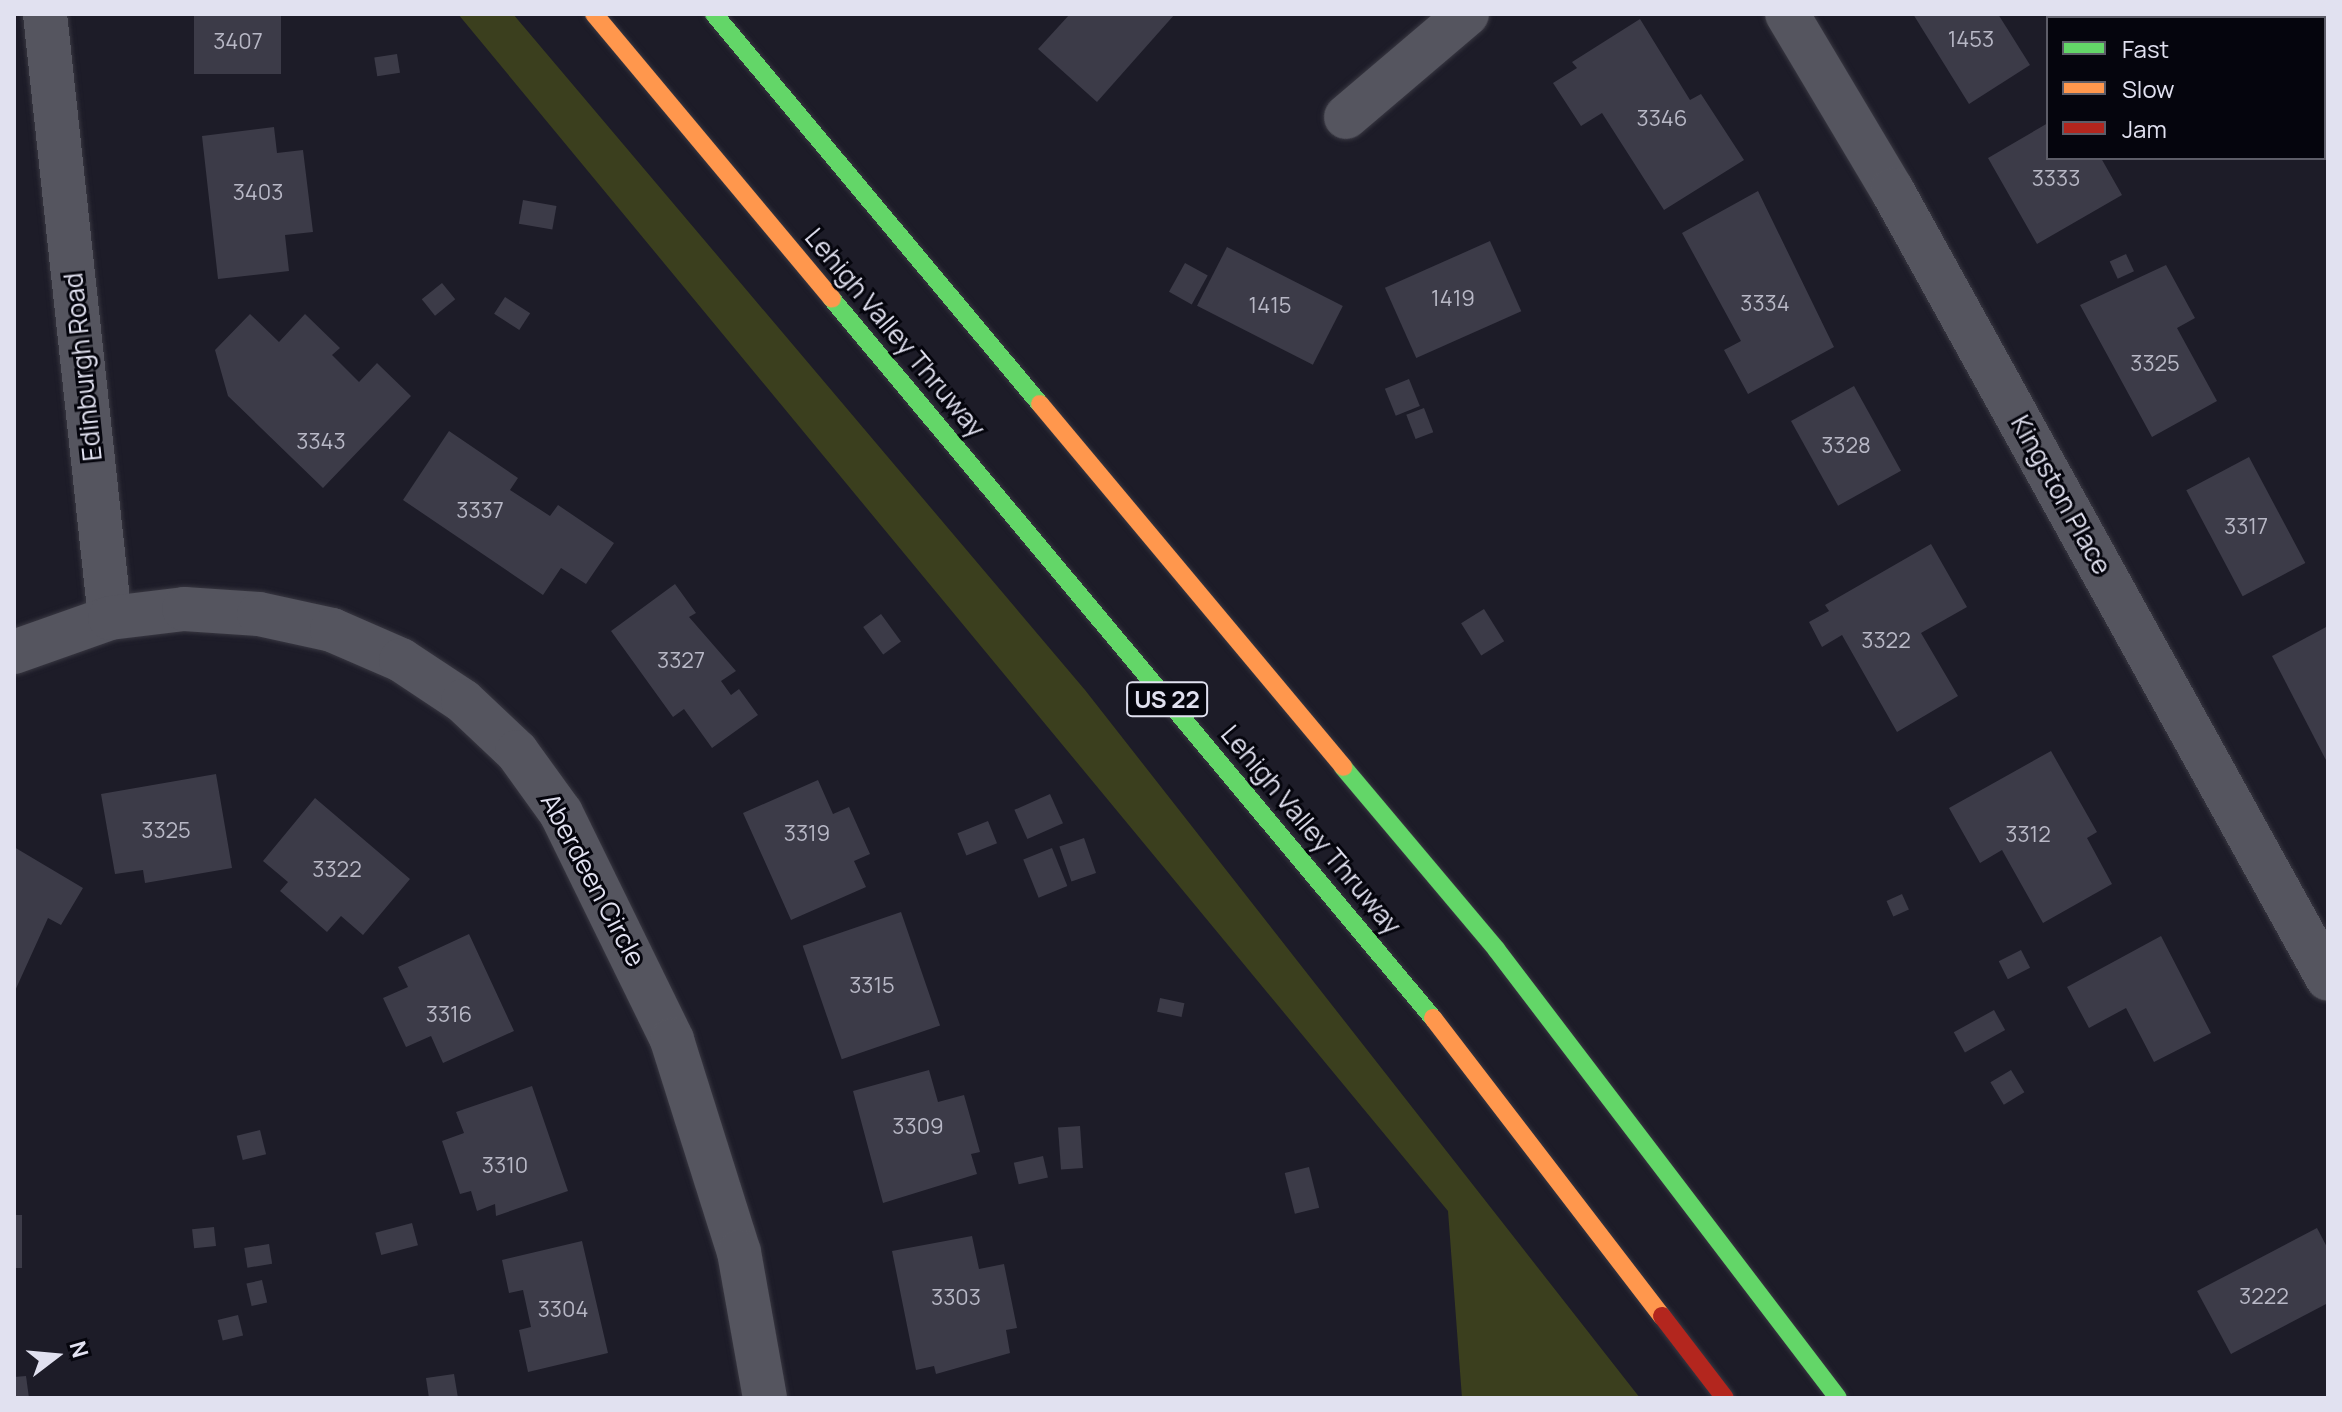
<!DOCTYPE html>
<html>
<head>
<meta charset="utf-8">
<style>
  body { margin:0 }
  #map { position:relative; width:2342px; height:1412px; overflow:hidden; background:#1d1c28; font-family:Manrope,sans-serif }
  div>[style] { position:absolute }
  .green>* { inset:0; background:#3b3f1e }
  .building>* { inset:0; background:#3c3b48; transform-origin:0 0 }
  .roads { filter:drop-shadow(0 0 2px #383741) drop-shadow(0 0 2px #383741) }
  .street>* { height:44px; margin:-22px; padding:0 22px; transform-origin:22px; border-radius:22px; background:#55555f }
  .fast>* { height:18px; margin:-9px; padding:0 9px; transform-origin:9px; border-radius:9px; background:#63d668 }
  .slow>* { height:18px; margin:-9px; padding:0 9px; transform-origin:9px; border-radius:9px; background:#ff974d }
  .jam>* { height:18px; margin:-9px; padding:0 9px; transform-origin:9px; border-radius:9px; background:#b3261e }
  span { translate:-50% -50%; white-space:nowrap; text-align:center; line-height:1.15; -webkit-text-stroke:6px #05050d; paint-order:stroke }
  .number-label { font-size:22px; color:#b8b8c6 }
  .number-label span { -webkit-text-stroke-width:0 }
  .shield-label span { padding:2px 6px; background:#05050d; border:2px solid; border-radius:6px; -webkit-text-stroke-width:0 }
  .shield-label { font-size:24px; color:#e1e1f0; font-weight:700 }
  .street-label { font-size:26px; color:#e1e1f0 }
  .frame { position:absolute; inset:0; border:16px solid #e1e1f0; pointer-events:none }
  .legend { position:absolute; left:2046px; top:16px; width:280px; height:144px; box-sizing:border-box; background:#05050d; border:2px solid #5d5d68; margin:0; padding:10px 14px; list-style:none; font-size:24px; color:#e1e1f0 }
  .legend li { display:flex; align-items:center; gap:16px; height:40px }
  .legend b { width:40px; border:2px solid #5d5d68 }
  .north { position:absolute; left:16px; top:1316px; width:80px; height:80px; -webkit-text-stroke:6px #05050d; paint-order:stroke; rotate:74deg; font-size:22px; font-weight:700; line-height:32px; text-align:center; color:#e1e1f0 }
  .north::after { content:''; display:block; margin:auto; width:28px; height:36px; background:#e1e1f0; clip-path:polygon(50% 0,100% 100%,50% 72%,0 100%) }
</style>
</head>
<body>
<div id="map">
  <div class="green">
    <div style="clip-path:polygon(458px 14px,513px 14px,1085px 690px,1640px 1398px,1462px 1398px,1448px 1211px)"></div>
  </div>
  <div class="building">
    <div style="left:194px;top:14px;width:87px;height:60px"></div>
    <div style="clip-path:polygon(1070px 14px,1175px 14px,1097px 102px,1038px 49px)"></div>
    <div style="clip-path:polygon(1913px 14px,1998px 14px,2030px 65px,1969px 104px)"></div>
    <div style="clip-path:polygon(1640px 19px,1690px 100px,1701px 94px,1744px 160px,1664px 210px,1602px 113px,1581px 126px,1553px 83px,1577px 68px,1572px 62px)"></div>
    <div style="left:397px;top:54px;width:19px;height:23px;rotate:81deg"></div>
    <div style="clip-path:polygon(2048px 123px,2048px 158px,2101px 158px,2122px 195px,2037px 244px,1988px 158px)"></div>
    <div style="clip-path:polygon(274px 127px,277px 153px,303px 150px,313px 232px,285px 235px,289px 271px,218px 279px,202px 136px)"></div>
    <div style="clip-path:polygon(1758px 191px,1834px 347px,1748px 394px,1724px 350px,1741px 341px,1682px 233px)"></div>
    <div style="left:523px;top:200px;width:34px;height:24px;rotate:10deg"></div>
    <div style="left:1490px;top:241px;width:77px;height:115px;rotate:66deg"></div>
    <div style="left:1227px;top:247px;width:130px;height:66px;rotate:27deg"></div>
    <div style="left:2126px;top:254px;width:19px;height:18px;rotate:65deg"></div>
    <div style="left:1185px;top:263px;width:26px;height:33px;rotate:29deg"></div>
    <div style="clip-path:polygon(2166px 265px,2195px 318px,2177px 328px,2217px 401px,2152px 437px,2080px 305px)"></div>
    <div style="left:442px;top:283px;width:21px;height:26px;rotate:51deg"></div>
    <div style="left:505px;top:297px;width:30px;height:20px;rotate:33deg"></div>
    <div style="clip-path:polygon(250px 314px,279px 342px,305px 314px,340px 348px,332px 355px,359px 382px,377px 363px,411px 396px,323px 488px,228px 396px,215px 350px)"></div>
    <div style="left:1409px;top:379px;width:29px;height:26px;rotate:68deg"></div>
    <div style="left:1854px;top:386px;width:97px;height:72px;rotate:61deg"></div>
    <div style="left:1424px;top:408px;width:26px;height:19px;rotate:69deg"></div>
    <div style="clip-path:polygon(449px 431px,518px 478px,510px 490px,550px 516px,558px 505px,614px 543px,586px 584px,561px 568px,543px 595px,403px 500px)"></div>
    <div style="left:2249px;top:457px;width:120px;height:71px;rotate:62deg"></div>
    <div style="clip-path:polygon(1931px 544px,1967px 607px,1921px 633px,1958px 696px,1897px 732px,1842px 635px,1822px 647px,1809px 622px,1829px 611px,1825px 605px)"></div>
    <div style="clip-path:polygon(675px 584px,696px 613px,689px 617px,736px 671px,721px 681px,731px 695px,739px 689px,758px 715px,712px 748px,684px 709px,673px 717px,611px 631px)"></div>
    <div style="left:1484px;top:609px;width:38px;height:27px;rotate:58deg"></div>
    <div style="left:881px;top:614px;width:34px;height:22px;rotate:54deg"></div>
    <div style="clip-path:polygon(2328px 626px,2328px 764px,2272px 656px)"></div>
    <div style="clip-path:polygon(2051px 751px,2097px 832px,2087px 838px,2112px 884px,2043px 923px,2002px 850px,1980px 863px,1949px 808px)"></div>
    <div style="clip-path:polygon(216px 774px,232px 868px,145px 883px,143px 870px,115px 874px,101px 794px)"></div>
    <div style="clip-path:polygon(818px 780px,833px 814px,849px 807px,870px 854px,854px 861px,866px 887px,791px 920px,743px 813px)"></div>
    <div style="left:1050px;top:794px;width:32px;height:39px;rotate:66deg"></div>
    <div style="clip-path:polygon(315px 798px,410px 879px,363px 935px,341px 916px,327px 932px,280px 891px,288px 882px,263px 861px)"></div>
    <div style="left:988px;top:821px;width:24px;height:33px;rotate:68deg"></div>
    <div style="left:1084px;top:838px;width:37px;height:26px;rotate:71deg"></div>
    <div style="clip-path:polygon(14px 847px,83px 888px,61px 925px,48px 918px,14px 993px)"></div>
    <div style="left:1052px;top:848px;width:41px;height:31px;rotate:68deg"></div>
    <div style="left:1902px;top:894px;width:17px;height:17px;rotate:66deg"></div>
    <div style="left:901px;top:912px;width:120px;height:104px;rotate:71deg"></div>
    <div style="clip-path:polygon(469px 934px,514px 1031px,443px 1063px,431px 1036px,406px 1047px,383px 998px,408px 987px,398px 967px)"></div>
    <div style="clip-path:polygon(2161px 936px,2211px 1033px,2154px 1062px,2126px 1008px,2089px 1028px,2067px 987px)"></div>
    <div style="left:2021px;top:950px;width:20px;height:25px;rotate:63deg"></div>
    <div style="left:1160px;top:998px;width:25px;height:14px;rotate:12deg"></div>
    <div style="left:1994px;top:1010px;width:23px;height:46px;rotate:61deg"></div>
    <div style="clip-path:polygon(929px 1070px,938px 1102px,964px 1095px,980px 1152px,971px 1154px,977px 1174px,883px 1203px,853px 1091px)"></div>
    <div style="left:2011px;top:1070px;width:26px;height:24px;rotate:59deg"></div>
    <div style="clip-path:polygon(532px 1086px,568px 1191px,496px 1216px,495px 1204px,477px 1211px,471px 1191px,460px 1194px,442px 1141px,464px 1133px,456px 1112px)"></div>
    <div style="left:1080px;top:1126px;width:42px;height:22px;rotate:86deg"></div>
    <div style="left:260px;top:1130px;width:25px;height:24px;rotate:76deg"></div>
    <div style="left:1043px;top:1156px;width:22px;height:30px;rotate:77deg"></div>
    <div style="left:1309px;top:1167px;width:42px;height:25px;rotate:76deg"></div>
    <div style="left:14px;top:1215px;width:8px;height:53px"></div>
    <div style="left:412px;top:1223px;width:23px;height:38px;rotate:75deg"></div>
    <div style="left:214px;top:1227px;width:19px;height:22px;rotate:84deg"></div>
    <div style="clip-path:polygon(2317px 1228px,2328px 1249px,2328px 1303px,2231px 1354px,2197px 1291px)"></div>
    <div style="clip-path:polygon(972px 1236px,979px 1269px,1004px 1264px,1017px 1328px,1006px 1330px,1010px 1353px,936px 1374px,934px 1366px,916px 1370px,892px 1251px)"></div>
    <div style="clip-path:polygon(582px 1241px,608px 1353px,528px 1372px,519px 1330px,531px 1327px,523px 1290px,509px 1293px,502px 1260px)"></div>
    <div style="left:269px;top:1244px;width:20px;height:25px;rotate:81deg"></div>
    <div style="left:262px;top:1280px;width:23px;height:16px;rotate:77deg"></div>
    <div style="left:238px;top:1315px;width:21px;height:21px;rotate:76deg"></div>
    <div style="clip-path:polygon(454px 1374px,458px 1398px,429px 1398px,426px 1378px)"></div>
    <div style="clip-path:polygon(26px 1376px,29px 1398px,14px 1398px,14px 1377px)"></div>
  </div>
  <div class="roads">
    <div class="street">
      <div style="left:45px;top:14px;width:607px;rotate:83.86deg"></div>
      <div style="left:1787px;top:14px;width:205px;rotate:59.2deg"></div>
      <div style="left:1892px;top:190px;width:901px;rotate:61.08deg"></div>
      <div style="left:1346px;top:117px;width:159px;rotate:-40.4deg"></div>
      <div style="left:14px;top:652px;width:102px;rotate:-19.5deg"></div>
      <div style="left:110px;top:618px;width:75px;rotate:-6.9deg"></div>
      <div style="left:184px;top:609px;width:75px;rotate:3.8deg"></div>
      <div style="left:259px;top:614px;width:75px;rotate:12.4deg"></div>
      <div style="left:332px;top:630px;width:75px;rotate:23.5deg"></div>
      <div style="left:401px;top:660px;width:74px;rotate:33.5deg"></div>
      <div style="left:463px;top:701px;width:74px;rotate:43.4deg"></div>
      <div style="left:517px;top:752px;width:75px;rotate:54.2deg"></div>
      <div style="left:561px;top:813px;width:253px;rotate:63.9deg"></div>
      <div style="left:672px;top:1040px;width:222px;rotate:72.5deg"></div>
      <div style="left:739px;top:1252px;width:148px;rotate:79.9deg"></div>
    </div>
    <div class="fast">
      <div style="left:714px;top:14px;width:508px;rotate:50.11deg"></div>
      <div style="left:832px;top:299px;width:937px;rotate:50.11deg"></div>
      <div style="left:1343px;top:767px;width:238px;rotate:49.9deg"></div>
      <div style="left:1496px;top:949px;width:564px;rotate:52.7deg"></div>
    </div>
    <div class="slow">
      <div style="left:594px;top:14px;width:371px;rotate:50.1deg"></div>
      <div style="left:1040px;top:404px;width:473px;rotate:50.1deg"></div>
      <div style="left:1433px;top:1018px;width:376px;rotate:52.5deg"></div>
    </div>
    <div class="jam">
      <div style="left:1662px;top:1316px;width:103px;rotate:52.5deg"></div>
    </div>
  </div>
  <div class="number-label">
    <span style="left:1971px;top:40px">1453</span>
    <span style="left:238px;top:42px">3407</span>
    <span style="left:1662px;top:119px">3346</span>
    <span style="left:2056px;top:179px">3333</span>
    <span style="left:258px;top:193px">3403</span>
    <span style="left:1453px;top:299px">1419</span>
    <span style="left:1765px;top:304px">3334</span>
    <span style="left:1270px;top:306px">1415</span>
    <span style="left:2155px;top:364px">3325</span>
    <span style="left:321px;top:442px">3343</span>
    <span style="left:1846px;top:446px">3328</span>
    <span style="left:480px;top:511px">3337</span>
    <span style="left:2246px;top:527px">3317</span>
    <span style="left:1886px;top:641px">3322</span>
    <span style="left:681px;top:661px">3327</span>
    <span style="left:166px;top:831px">3325</span>
    <span style="left:807px;top:834px">3319</span>
    <span style="left:2028px;top:835px">3312</span>
    <span style="left:337px;top:870px">3322</span>
    <span style="left:872px;top:986px">3315</span>
    <span style="left:449px;top:1015px">3316</span>
    <span style="left:918px;top:1127px">3309</span>
    <span style="left:505px;top:1166px">3310</span>
    <span style="left:2264px;top:1297px">3222</span>
    <span style="left:956px;top:1298px">3303</span>
    <span style="left:563px;top:1310px">3304</span>
  </div>
  <div class="shield-label">
    <span style="left:1167px;top:699px">US 22</span>
  </div>
  <div class="street-label">
    <span style="left:895px;top:333px;rotate:50deg">Lehigh Valley Thruway</span>
    <span style="left:83px;top:367px;rotate:-96deg">Edinburgh Road</span>
    <span style="left:2061px;top:495px;rotate:61deg">Kingston Place</span>
    <span style="left:1311px;top:830px;rotate:50deg">Lehigh Valley Thruway</span>
    <span style="left:593px;top:880px;rotate:62deg">Aberdeen Circle</span>
  </div>
  <div class="frame"></div>
  <ul class="legend">
  <li><b style="height:10px;background:#63d668"></b>Fast</li>
  <li><b style="height:10px;background:#ff974d"></b>Slow</li>
  <li><b style="height:10px;background:#b3261e"></b>Jam</li>
  </ul>
  <div class="north">N</div>
</div>
</body>
</html>
